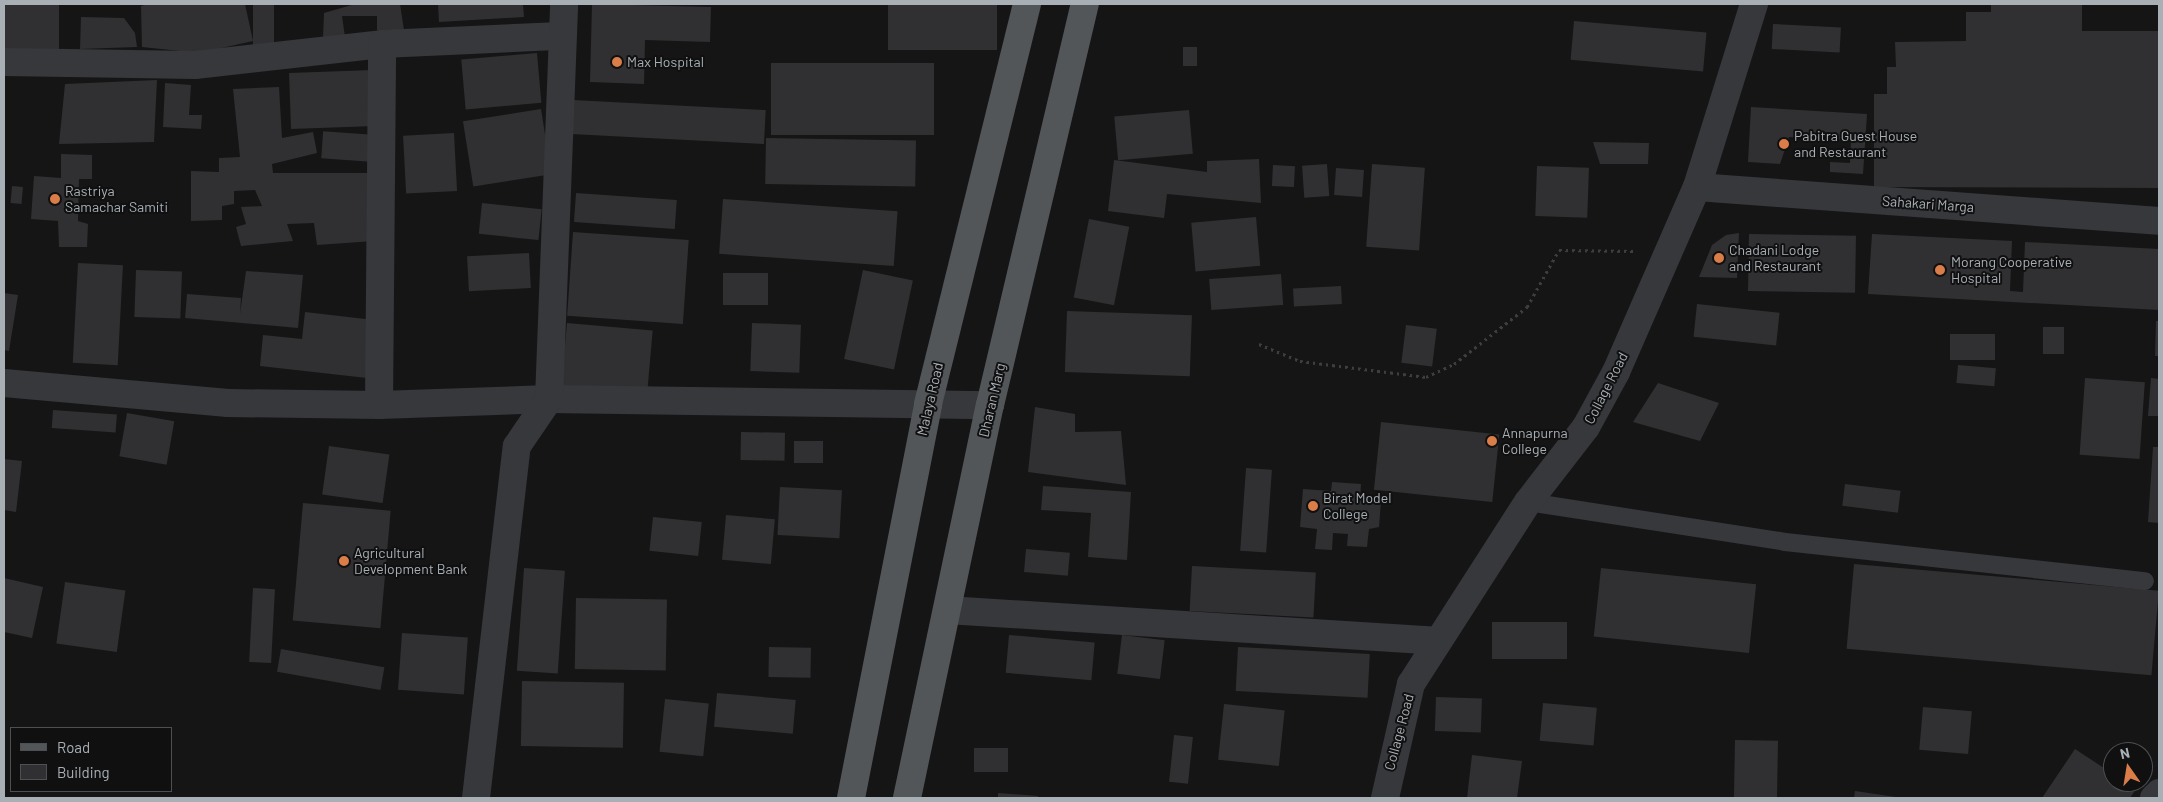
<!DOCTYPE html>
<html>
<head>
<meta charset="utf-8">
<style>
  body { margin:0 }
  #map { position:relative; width:2163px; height:802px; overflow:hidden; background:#151516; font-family:Barlow,sans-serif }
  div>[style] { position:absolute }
  .building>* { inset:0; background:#303032; transform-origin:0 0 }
  .path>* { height:3px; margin-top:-1.5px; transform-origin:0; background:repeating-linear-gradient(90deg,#3c3f41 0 2.5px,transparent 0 6.5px) }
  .service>* { height:18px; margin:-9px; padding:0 9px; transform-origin:9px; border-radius:9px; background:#36383b }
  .minor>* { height:28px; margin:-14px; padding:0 14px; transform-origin:14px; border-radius:14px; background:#36383b }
  .tertiary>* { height:28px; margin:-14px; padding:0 14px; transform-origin:14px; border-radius:14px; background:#36383b }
  .primary>* { height:28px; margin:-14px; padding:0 14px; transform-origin:14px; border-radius:14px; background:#535659 }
  .dots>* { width:14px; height:14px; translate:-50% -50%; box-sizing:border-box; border:2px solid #101011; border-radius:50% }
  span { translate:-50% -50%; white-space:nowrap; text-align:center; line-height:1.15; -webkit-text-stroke:4px #101011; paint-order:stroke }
  .poi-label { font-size:14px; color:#a8b0b5 }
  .left { translate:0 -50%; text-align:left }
  .street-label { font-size:14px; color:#a8b0b5 }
  .frame { position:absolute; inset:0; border:5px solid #a8b0b5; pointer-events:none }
  .legend { position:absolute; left:10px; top:727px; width:162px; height:65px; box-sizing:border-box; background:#101011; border:1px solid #4d5053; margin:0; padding:6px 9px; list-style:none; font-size:15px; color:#a8b0b5 }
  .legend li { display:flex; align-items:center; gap:10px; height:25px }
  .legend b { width:25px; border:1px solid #4d5053 }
  .north { position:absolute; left:2103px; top:742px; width:50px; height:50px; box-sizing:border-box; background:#101011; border:1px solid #4d5053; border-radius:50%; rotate:347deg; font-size:14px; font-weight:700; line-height:20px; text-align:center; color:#a8b0b5 }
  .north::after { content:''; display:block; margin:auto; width:18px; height:22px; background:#da7d49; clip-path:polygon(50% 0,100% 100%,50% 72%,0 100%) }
</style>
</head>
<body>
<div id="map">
  <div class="building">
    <div style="left:4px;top:4px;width:55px;height:46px"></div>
    <div style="clip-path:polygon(148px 4px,245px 4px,253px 41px,199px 53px,142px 47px,141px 6px)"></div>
    <div style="left:253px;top:4px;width:21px;height:48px"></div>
    <div style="clip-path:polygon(355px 4px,400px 4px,404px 30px,377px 30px,377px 16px,342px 16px,345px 37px,323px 37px,324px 13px)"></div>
    <div style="clip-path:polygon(438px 4px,523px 4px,524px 17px,439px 22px)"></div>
    <div style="clip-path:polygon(592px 4px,711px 7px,710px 42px,645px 40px,644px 84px,590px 82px)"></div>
    <div style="left:888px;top:4px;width:109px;height:46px"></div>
    <div style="clip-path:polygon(1991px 4px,2082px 4px,2082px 31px,2159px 31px,2159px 188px,1874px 187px,1874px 94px,1887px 94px,1887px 67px,1896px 67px,1895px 42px,1966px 41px,1966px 12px,1991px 12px)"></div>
    <div style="clip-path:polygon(81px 17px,124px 18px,135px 33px,137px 47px,80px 49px)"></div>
    <div style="left:1574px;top:21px;width:133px;height:39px;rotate:5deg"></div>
    <div style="left:1773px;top:24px;width:68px;height:25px;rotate:3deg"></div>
    <div style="left:1183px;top:47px;width:14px;height:19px"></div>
    <div style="left:537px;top:53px;width:50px;height:76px;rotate:85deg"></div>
    <div style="left:771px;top:63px;width:163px;height:72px"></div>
    <div style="left:373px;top:70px;width:56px;height:84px;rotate:88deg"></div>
    <div style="clip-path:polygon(157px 80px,154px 142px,59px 144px,65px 84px)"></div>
    <div style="clip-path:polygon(165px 83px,191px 85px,189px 115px,202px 115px,201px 129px,163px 127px)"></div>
    <div style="clip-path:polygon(279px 87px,282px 138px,313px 132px,317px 153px,272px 164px,273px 173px,373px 173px,374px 241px,317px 245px,314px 223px,287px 224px,293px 241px,241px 246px,236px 227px,246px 224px,241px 207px,262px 206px,255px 190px,234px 191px,234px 204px,222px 206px,222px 220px,191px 221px,191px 171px,219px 172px,219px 158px,240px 157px,233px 89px)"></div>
    <div style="left:573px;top:100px;width:193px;height:34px;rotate:3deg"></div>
    <div style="clip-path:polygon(1751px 107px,1867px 114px,1863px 174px,1830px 172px,1830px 162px,1850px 163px,1851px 140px,1789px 137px,1780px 164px,1748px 162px)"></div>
    <div style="left:541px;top:109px;width:66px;height:79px;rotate:81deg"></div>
    <div style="left:1189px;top:110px;width:44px;height:75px;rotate:85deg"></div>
    <div style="left:454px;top:133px;width:58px;height:51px;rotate:87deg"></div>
    <div style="left:376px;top:135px;width:27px;height:53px;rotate:94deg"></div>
    <div style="left:766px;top:138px;width:150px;height:46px;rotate:1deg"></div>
    <div style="clip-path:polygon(1593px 142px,1649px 143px,1648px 164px,1600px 164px)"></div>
    <div style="clip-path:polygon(61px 154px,92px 155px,92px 179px,79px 179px,78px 221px,88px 224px,87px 247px,59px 247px,58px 221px,31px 219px,34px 176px,61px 178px)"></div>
    <div style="clip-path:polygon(1259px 159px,1261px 203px,1167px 194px,1164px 218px,1108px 211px,1114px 160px,1207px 172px,1207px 161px)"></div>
    <div style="left:1327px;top:164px;width:32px;height:25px;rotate:86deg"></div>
    <div style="left:1372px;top:164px;width:53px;height:83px;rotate:4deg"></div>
    <div style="left:1273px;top:165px;width:22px;height:21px;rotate:3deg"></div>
    <div style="left:1537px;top:166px;width:52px;height:50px;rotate:2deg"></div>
    <div style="left:1336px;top:168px;width:28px;height:27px;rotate:4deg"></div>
    <div style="left:12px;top:186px;width:11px;height:17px;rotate:5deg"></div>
    <div style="left:576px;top:193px;width:101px;height:29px;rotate:4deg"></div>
    <div style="left:723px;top:199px;width:175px;height:55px;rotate:4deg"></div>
    <div style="left:482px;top:203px;width:60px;height:31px;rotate:6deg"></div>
    <div style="left:1256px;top:217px;width:49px;height:65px;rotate:85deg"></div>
    <div style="left:1089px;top:219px;width:41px;height:80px;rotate:11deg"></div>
    <div style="left:573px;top:232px;width:116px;height:84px;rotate:4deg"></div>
    <div style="clip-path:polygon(1739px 233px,1737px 278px,1699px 277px,1712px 245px,1726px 235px)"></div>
    <div style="left:1749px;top:234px;width:107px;height:57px;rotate:1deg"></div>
    <div style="clip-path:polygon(1872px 234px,2012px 241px,2010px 291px,2023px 292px,2025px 242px,2159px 249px,2159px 310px,1868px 294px)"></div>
    <div style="left:529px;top:253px;width:35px;height:62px;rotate:87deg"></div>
    <div style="left:78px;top:263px;width:45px;height:100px;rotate:3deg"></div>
    <div style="left:136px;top:270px;width:46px;height:47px;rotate:2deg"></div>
    <div style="left:863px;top:270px;width:51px;height:91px;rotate:12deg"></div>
    <div style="clip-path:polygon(246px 271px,303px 275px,298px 328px,185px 318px,187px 294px,241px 298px,240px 314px)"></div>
    <div style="left:768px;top:273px;width:32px;height:45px;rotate:90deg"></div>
    <div style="left:1281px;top:274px;width:31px;height:72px;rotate:86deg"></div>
    <div style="left:1341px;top:286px;width:18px;height:48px;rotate:87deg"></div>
    <div style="clip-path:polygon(4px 293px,18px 295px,9px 351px,4px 350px)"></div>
    <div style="left:1697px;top:304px;width:83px;height:33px;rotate:6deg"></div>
    <div style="left:1067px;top:311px;width:125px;height:61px;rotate:2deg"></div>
    <div style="clip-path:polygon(305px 312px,374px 320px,367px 378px,260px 366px,263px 335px,302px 339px)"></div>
    <div style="clip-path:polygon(2156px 321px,2159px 321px,2159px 356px,2155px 356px)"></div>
    <div style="left:567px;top:323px;width:86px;height:64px;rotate:5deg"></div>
    <div style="left:752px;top:323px;width:49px;height:48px;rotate:2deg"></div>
    <div style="left:1406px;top:325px;width:31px;height:38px;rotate:7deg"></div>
    <div style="left:2043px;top:327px;width:21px;height:27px"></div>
    <div style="left:1995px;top:334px;width:26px;height:45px;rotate:90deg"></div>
    <div style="left:1958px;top:365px;width:38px;height:18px;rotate:5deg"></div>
    <div style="left:2085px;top:378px;width:60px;height:77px;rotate:4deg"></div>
    <div style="clip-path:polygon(2151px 378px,2159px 379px,2159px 416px,2148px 416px)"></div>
    <div style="clip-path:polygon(1658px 383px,1719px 403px,1700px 441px,1633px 422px)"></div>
    <div style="clip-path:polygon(1035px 407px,1075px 414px,1075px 432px,1121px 431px,1126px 485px,1028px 472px)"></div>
    <div style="left:53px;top:410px;width:64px;height:18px;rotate:4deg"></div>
    <div style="left:127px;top:413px;width:48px;height:44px;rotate:10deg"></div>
    <div style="left:1381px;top:422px;width:119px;height:68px;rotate:6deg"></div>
    <div style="left:741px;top:432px;width:44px;height:28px;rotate:1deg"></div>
    <div style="left:794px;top:441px;width:29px;height:22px"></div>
    <div style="left:329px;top:446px;width:61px;height:49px;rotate:8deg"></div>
    <div style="clip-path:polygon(2153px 447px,2159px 447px,2159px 523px,2148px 522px)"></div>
    <div style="clip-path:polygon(4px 459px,22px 461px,16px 512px,4px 510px)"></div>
    <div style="left:1246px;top:468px;width:26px;height:83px;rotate:4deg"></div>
    <div style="clip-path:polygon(1332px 482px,1361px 484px,1360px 500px,1381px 501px,1379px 527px,1369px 529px,1367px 547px,1347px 546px,1348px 534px,1333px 533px,1332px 550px,1315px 549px,1317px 529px,1300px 527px,1303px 489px,1331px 491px)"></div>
    <div style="left:1845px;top:484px;width:56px;height:22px;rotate:7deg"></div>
    <div style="clip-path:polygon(1043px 486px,1131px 492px,1127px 560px,1088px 557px,1091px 513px,1041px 510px)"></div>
    <div style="left:780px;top:487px;width:62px;height:48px;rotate:3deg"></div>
    <div style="left:303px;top:503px;width:88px;height:118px;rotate:5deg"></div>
    <div style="left:726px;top:515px;width:49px;height:45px;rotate:5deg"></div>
    <div style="left:653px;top:517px;width:49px;height:34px;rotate:6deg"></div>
    <div style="left:1026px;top:549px;width:44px;height:23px;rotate:5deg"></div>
    <div style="left:1854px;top:564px;width:306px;height:85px;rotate:5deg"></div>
    <div style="left:1192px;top:566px;width:124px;height:45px;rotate:3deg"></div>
    <div style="left:524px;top:568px;width:41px;height:103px;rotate:4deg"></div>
    <div style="left:1601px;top:568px;width:156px;height:69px;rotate:6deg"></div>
    <div style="clip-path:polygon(4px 578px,43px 587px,32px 638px,4px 632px)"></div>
    <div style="left:65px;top:582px;width:61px;height:62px;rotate:8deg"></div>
    <div style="left:253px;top:588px;width:22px;height:74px;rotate:3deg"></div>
    <div style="left:576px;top:598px;width:91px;height:71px;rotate:1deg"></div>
    <div style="left:1567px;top:622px;width:37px;height:75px;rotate:90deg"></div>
    <div style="left:402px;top:633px;width:66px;height:57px;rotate:4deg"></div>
    <div style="left:1009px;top:635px;width:86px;height:38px;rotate:5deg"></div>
    <div style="left:1122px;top:635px;width:43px;height:39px;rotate:7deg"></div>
    <div style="left:769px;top:647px;width:42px;height:30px;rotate:1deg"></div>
    <div style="left:1238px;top:647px;width:132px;height:44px;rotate:3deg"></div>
    <div style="left:281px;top:649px;width:105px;height:23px;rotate:10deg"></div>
    <div style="left:522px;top:681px;width:102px;height:65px;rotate:1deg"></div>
    <div style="left:717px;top:693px;width:79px;height:34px;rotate:5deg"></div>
    <div style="left:1436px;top:697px;width:46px;height:34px;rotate:2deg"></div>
    <div style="left:665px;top:699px;width:44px;height:53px;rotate:6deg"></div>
    <div style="left:1543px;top:703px;width:54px;height:38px;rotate:5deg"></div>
    <div style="left:1224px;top:704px;width:61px;height:56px;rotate:6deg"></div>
    <div style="left:1923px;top:707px;width:49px;height:43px;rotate:5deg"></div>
    <div style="left:1174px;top:735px;width:19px;height:47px;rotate:6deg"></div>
    <div style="left:1735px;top:740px;width:43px;height:58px;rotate:1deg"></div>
    <div style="left:974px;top:748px;width:34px;height:24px"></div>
    <div style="clip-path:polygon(2075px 749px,2113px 774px,2113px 782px,2125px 782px,2136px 789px,2130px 798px,2042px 798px)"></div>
    <div style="clip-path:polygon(1472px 755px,1522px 761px,1517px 798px,1467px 798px)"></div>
    <div style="clip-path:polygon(1855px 791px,1896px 797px,1895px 798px,1854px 798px)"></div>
    <div style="clip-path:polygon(998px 793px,1038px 796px,1038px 798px,998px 798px)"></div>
  </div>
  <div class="path">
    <div style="left:1259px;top:344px;width:44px;rotate:22.5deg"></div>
    <div style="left:1300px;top:361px;width:127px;rotate:7.2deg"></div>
    <div style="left:1426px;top:377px;width:31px;rotate:-25deg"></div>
    <div style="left:1454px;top:364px;width:93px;rotate:-38deg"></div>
    <div style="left:1527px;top:307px;width:65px;rotate:-60.7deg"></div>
    <div style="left:1559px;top:250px;width:76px;rotate:0.8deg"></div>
  </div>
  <div class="service">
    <div style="left:1528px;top:502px;width:260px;rotate:8.8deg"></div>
    <div style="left:1785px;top:542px;width:362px;rotate:6.2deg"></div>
  </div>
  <div class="minor">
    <div style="left:4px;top:62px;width:191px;rotate:0.9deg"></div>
    <div style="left:195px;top:65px;width:188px;rotate:-6.4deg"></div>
    <div style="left:382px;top:44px;width:179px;rotate:-2.6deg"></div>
    <div style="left:1697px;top:187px;width:463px;rotate:4.2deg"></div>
    <div style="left:4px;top:383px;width:225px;rotate:5.1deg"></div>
    <div style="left:228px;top:403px;width:151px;rotate:0.8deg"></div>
    <div style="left:379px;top:405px;width:170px;rotate:-2deg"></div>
    <div style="left:549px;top:399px;width:441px;rotate:0.8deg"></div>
    <div style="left:379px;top:405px;width:361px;rotate:-89.5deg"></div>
    <div style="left:947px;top:610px;width:490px;rotate:3.6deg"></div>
    <div style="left:476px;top:798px;width:354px;rotate:-83.4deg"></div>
    <div style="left:517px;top:446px;width:57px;rotate:-55.8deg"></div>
    <div style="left:549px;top:399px;width:395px;rotate:-87.8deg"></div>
  </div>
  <div class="tertiary">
    <div style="left:1385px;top:798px;width:117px;rotate:-77.2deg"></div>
    <div style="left:1411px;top:684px;width:216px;rotate:-57.3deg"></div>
    <div style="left:1528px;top:502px;width:95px;rotate:-52.3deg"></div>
    <div style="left:1586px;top:427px;width:63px;rotate:-61.4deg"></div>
    <div style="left:1616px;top:372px;width:202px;rotate:-66.4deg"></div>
    <div style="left:1697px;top:187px;width:192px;rotate:-72.7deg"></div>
    <div style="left:2154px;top:798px;width:7px;rotate:-45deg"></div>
  </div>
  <div class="primary">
    <div style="left:851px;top:798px;width:401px;rotate:-78.9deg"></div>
    <div style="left:928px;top:404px;width:412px;rotate:-76.1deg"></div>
    <div style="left:907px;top:798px;width:402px;rotate:-78.1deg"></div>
    <div style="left:990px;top:405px;width:412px;rotate:-76.7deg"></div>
  </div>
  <div class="dots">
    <div style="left:617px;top:62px;background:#da7d49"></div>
    <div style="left:1784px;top:144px;background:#da7d49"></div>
    <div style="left:55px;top:199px;background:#da7d49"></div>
    <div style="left:1719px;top:258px;background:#da7d49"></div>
    <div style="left:1940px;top:270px;background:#da7d49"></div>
    <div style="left:1492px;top:441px;background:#da7d49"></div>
    <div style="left:1313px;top:506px;background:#da7d49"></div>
    <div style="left:344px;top:561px;background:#da7d49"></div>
  </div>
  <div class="poi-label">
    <span class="left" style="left:627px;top:62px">Max Hospital</span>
    <span class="left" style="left:1794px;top:144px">Pabitra Guest House<br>and Restaurant</span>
    <span class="left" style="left:65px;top:199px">Rastriya<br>Samachar Samiti</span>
    <span class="left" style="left:1729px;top:258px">Chadani Lodge<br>and Restaurant</span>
    <span class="left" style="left:1951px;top:270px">Morang Cooperative<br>Hospital</span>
    <span class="left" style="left:1502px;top:441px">Annapurna<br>College</span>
    <span class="left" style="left:1323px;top:506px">Birat Model<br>College</span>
    <span class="left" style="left:354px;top:561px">Agricultural<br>Development Bank</span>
  </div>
  <div class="street-label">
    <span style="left:1928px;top:204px;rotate:4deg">Sahakari Marga</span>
    <span style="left:1606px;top:388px;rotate:-63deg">Collage Road</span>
    <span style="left:930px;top:399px;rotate:-77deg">Malaya Road</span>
    <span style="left:992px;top:400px;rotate:-77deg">Dharan Marg</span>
    <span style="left:1399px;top:732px;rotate:-75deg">Collage Road</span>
  </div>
  <div class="frame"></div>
  <ul class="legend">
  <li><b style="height:6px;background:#535659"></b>Road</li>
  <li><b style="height:14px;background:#303032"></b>Building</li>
  </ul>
  <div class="north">N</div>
</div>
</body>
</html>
